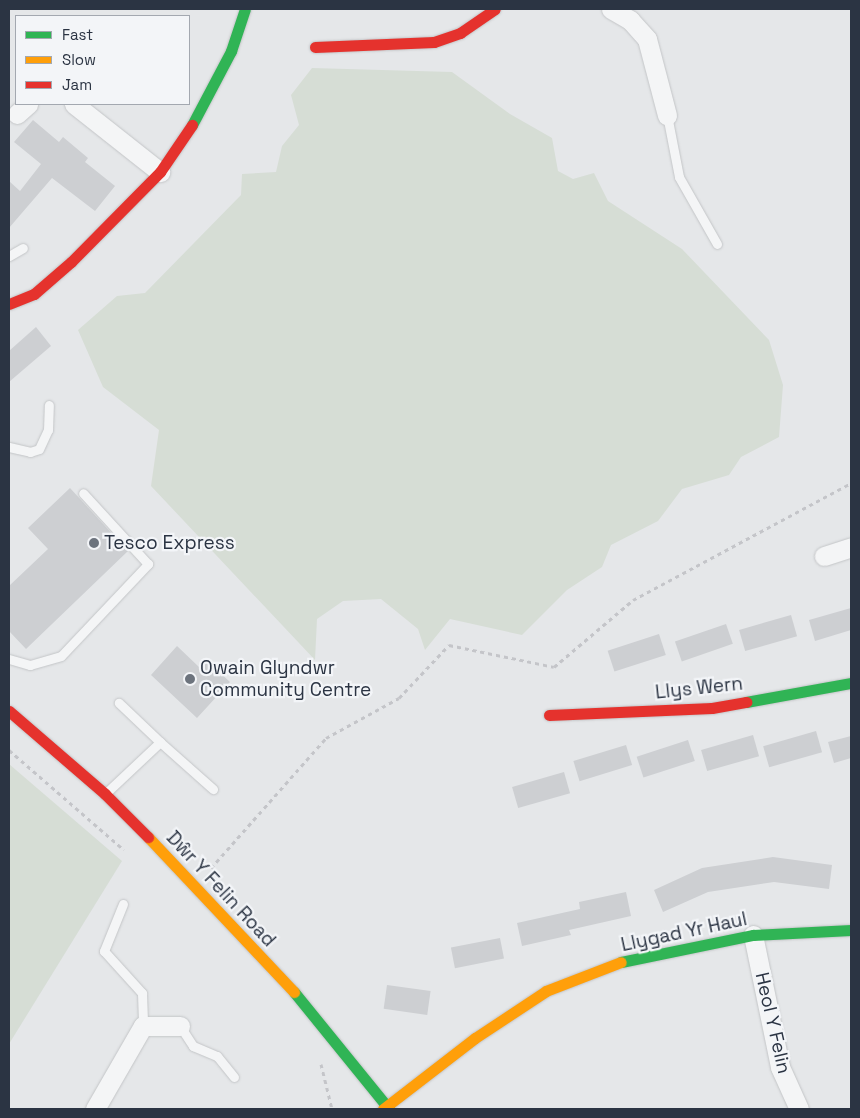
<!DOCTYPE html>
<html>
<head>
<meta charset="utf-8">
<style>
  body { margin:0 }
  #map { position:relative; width:860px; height:1118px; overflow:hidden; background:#e5e7e9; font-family:"Space Grotesk",sans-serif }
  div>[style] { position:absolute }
  .green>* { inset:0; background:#d6ddd5 }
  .building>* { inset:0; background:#cdcfd2; transform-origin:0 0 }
  .path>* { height:3px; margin-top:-1.5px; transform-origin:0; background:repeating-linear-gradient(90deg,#c4c5c9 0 4px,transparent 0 8px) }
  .roads { filter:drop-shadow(0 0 1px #c3c5c7) drop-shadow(0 0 1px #c3c5c7) }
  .lane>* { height:9px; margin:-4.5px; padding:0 4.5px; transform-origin:4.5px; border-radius:4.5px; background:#f4f5f6 }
  .street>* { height:19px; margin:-9.5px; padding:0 9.5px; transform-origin:9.5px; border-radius:9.5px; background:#f4f5f6 }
  .fast>* { height:11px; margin:-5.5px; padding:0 5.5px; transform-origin:5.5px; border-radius:5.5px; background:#30b455 }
  .slow>* { height:11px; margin:-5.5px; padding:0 5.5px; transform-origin:5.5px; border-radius:5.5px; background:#ff9f0a }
  .jam>* { height:11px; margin:-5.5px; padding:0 5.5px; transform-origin:5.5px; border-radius:5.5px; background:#e5322d }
  .dots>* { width:14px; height:14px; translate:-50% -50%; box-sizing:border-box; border:2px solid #f3f5f8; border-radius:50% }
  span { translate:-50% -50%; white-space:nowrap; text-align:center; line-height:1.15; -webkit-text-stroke:4.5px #f3f5f8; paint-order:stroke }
  .poi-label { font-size:19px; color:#2b3443 }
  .left { translate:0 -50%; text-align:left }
  .street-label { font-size:19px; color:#2b3443 }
  .frame { position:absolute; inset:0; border:10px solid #2b3443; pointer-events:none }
  .legend { position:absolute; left:15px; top:15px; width:175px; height:90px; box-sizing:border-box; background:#f3f5f8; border:1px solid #a3a8b0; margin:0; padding:6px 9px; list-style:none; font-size:15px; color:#2b3443 }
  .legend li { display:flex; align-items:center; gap:10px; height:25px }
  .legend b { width:25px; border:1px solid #a3a8b0 }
</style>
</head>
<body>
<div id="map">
  <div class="green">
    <div style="clip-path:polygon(312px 68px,452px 72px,510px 114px,552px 138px,558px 171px,573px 179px,594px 173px,608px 201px,682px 249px,769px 340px,783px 385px,779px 437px,741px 457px,729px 475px,682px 489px,658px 521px,611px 545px,602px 567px,567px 590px,522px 635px,450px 619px,425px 650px,418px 629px,381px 599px,343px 601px,317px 619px,315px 660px,151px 486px,159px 430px,103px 387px,78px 330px,117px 296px,145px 293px,241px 195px,242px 174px,276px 172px,282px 146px,299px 125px,291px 95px)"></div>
    <div style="clip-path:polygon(9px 764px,122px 861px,9px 1044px)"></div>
  </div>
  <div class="building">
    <div style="clip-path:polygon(33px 120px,59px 142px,63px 137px,88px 158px,85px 162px,115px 186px,95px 211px,52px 178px,9px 228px,9px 181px,20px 191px,41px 164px,14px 142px)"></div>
    <div style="clip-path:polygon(36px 327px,51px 346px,9px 382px,9px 351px)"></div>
    <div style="clip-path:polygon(70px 488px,128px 551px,26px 649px,9px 631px,9px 586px,48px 549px,28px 528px)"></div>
    <div style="clip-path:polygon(851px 608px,851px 630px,815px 641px,809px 620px)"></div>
    <div style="left:791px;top:615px;width:22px;height:54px;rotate:74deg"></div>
    <div style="left:726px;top:624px;width:21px;height:54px;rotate:71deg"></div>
    <div style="left:659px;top:634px;width:22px;height:54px;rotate:72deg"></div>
    <div style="clip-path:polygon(177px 646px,199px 667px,206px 660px,230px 682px,197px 718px,151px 675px)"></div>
    <div style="left:816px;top:731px;width:22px;height:55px;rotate:74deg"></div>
    <div style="left:753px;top:735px;width:22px;height:54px;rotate:74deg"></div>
    <div style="clip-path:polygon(851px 736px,851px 758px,834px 763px,828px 742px)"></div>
    <div style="left:688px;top:740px;width:22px;height:54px;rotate:72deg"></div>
    <div style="left:626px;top:745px;width:21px;height:55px;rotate:73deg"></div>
    <div style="left:564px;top:772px;width:22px;height:54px;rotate:74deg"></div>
    <div style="clip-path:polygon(773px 857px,832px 865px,829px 889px,774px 882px,708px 892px,663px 912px,654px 890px,702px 868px)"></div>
    <div style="clip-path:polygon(626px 892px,631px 916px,569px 930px,571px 935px,522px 946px,517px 923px,580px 909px,579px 902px)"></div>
    <div style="left:500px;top:938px;width:21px;height:50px;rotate:79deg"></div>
    <div style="left:387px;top:985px;width:44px;height:24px;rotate:8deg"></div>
  </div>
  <div class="path">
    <div style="left:9px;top:750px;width:152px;rotate:41deg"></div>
    <div style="left:211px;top:868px;width:174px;rotate:-48.5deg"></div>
    <div style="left:326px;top:738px;width:83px;rotate:-28.7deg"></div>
    <div style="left:399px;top:698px;width:73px;rotate:-46.7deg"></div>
    <div style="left:449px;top:645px;width:107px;rotate:11.8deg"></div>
    <div style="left:554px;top:667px;width:104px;rotate:-40.3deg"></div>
    <div style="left:633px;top:600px;width:247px;rotate:-28.2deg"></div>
    <div style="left:321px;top:1064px;width:46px;rotate:76.3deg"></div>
  </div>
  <div class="roads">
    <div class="lane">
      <div style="left:667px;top:115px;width:63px;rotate:79deg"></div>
      <div style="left:679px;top:177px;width:77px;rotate:60.4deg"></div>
      <div style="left:9px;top:256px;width:16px;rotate:-30deg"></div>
      <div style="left:9px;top:447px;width:22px;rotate:13deg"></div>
      <div style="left:30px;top:452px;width:9px;rotate:-18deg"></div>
      <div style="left:39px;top:449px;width:21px;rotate:-65deg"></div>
      <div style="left:48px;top:430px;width:25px;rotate:-88deg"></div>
      <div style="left:9px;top:659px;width:22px;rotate:16deg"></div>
      <div style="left:30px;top:665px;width:32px;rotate:-16deg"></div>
      <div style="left:61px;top:656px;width:127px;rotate:-46.6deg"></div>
      <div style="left:148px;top:564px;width:96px;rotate:-132.5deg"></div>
      <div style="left:160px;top:742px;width:71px;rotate:41.6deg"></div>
      <div style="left:107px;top:792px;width:73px;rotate:-43.3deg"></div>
      <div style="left:160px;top:742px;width:57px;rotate:-136.4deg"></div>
      <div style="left:123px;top:904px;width:51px;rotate:112deg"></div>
      <div style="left:104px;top:951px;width:57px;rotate:47.9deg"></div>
      <div style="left:142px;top:993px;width:33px;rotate:88deg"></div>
      <div style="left:180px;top:1026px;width:24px;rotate:57deg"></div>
      <div style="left:193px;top:1046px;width:26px;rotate:23deg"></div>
      <div style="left:217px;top:1056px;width:27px;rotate:51deg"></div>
    </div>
    <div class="street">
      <div style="left:611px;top:9px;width:22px;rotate:30deg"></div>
      <div style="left:630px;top:20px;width:25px;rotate:48deg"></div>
      <div style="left:647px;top:39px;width:79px;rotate:75.3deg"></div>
      <div style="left:74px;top:104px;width:110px;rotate:38.3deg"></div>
      <div style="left:17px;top:114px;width:15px;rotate:-42deg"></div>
      <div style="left:824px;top:556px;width:28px;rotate:-18deg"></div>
      <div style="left:753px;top:935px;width:135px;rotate:78.4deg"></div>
      <div style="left:780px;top:1067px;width:46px;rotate:65.7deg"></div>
      <div style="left:95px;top:1109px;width:96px;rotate:-60deg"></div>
      <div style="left:143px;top:1026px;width:37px"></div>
    </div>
    <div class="fast">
      <div style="left:192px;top:125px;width:84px;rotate:-62.2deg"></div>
      <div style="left:231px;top:51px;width:44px;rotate:-71.6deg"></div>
      <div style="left:746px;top:702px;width:107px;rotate:-10.3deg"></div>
      <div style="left:621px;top:962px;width:135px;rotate:-11.6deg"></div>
      <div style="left:753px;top:935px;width:98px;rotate:-2.9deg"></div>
      <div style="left:294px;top:992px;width:151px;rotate:50.9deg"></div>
    </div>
    <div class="slow">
      <div style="left:148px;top:837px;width:213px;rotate:46.7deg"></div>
      <div style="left:383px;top:1109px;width:116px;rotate:-37.7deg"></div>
      <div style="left:475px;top:1038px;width:85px;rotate:-33.5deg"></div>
      <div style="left:546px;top:991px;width:80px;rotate:-21.1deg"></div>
    </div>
    <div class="jam">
      <div style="left:315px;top:47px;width:119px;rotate:-2.4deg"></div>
      <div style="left:434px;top:42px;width:28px;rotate:-19deg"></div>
      <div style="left:460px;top:33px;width:42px;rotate:-34.4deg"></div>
      <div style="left:9px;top:304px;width:27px;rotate:-22deg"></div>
      <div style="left:34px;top:294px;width:49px;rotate:-40.9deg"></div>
      <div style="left:71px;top:262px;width:127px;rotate:-45.3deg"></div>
      <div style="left:160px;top:172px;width:57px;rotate:-55.8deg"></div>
      <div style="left:9px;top:711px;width:127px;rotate:40.8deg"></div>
      <div style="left:105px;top:794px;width:61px;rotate:45deg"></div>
      <div style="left:549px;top:715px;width:163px;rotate:-2.5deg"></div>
      <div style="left:712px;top:708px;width:35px;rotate:-10deg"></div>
    </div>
  </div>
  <div class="dots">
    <div style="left:94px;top:543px;background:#6c737d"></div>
    <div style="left:190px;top:679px;background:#6c737d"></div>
  </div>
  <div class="poi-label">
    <span class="left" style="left:104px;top:543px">Tesco Express</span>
    <span class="left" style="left:200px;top:679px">Owain Glyndwr<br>Community Centre</span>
  </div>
  <div class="street-label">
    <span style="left:699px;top:688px;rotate:-6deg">Llys Wern</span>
    <span style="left:221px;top:889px;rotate:47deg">Dŵr Y Felin Road</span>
    <span style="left:684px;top:932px;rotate:-12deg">Llygad Yr Haul</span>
    <span style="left:773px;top:1023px;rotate:77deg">Heol Y Felin</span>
  </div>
  <div class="frame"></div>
  <ul class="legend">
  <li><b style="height:6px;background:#30b455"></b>Fast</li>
  <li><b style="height:6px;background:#ff9f0a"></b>Slow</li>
  <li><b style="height:6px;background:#e5322d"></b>Jam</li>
  </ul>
</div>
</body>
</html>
